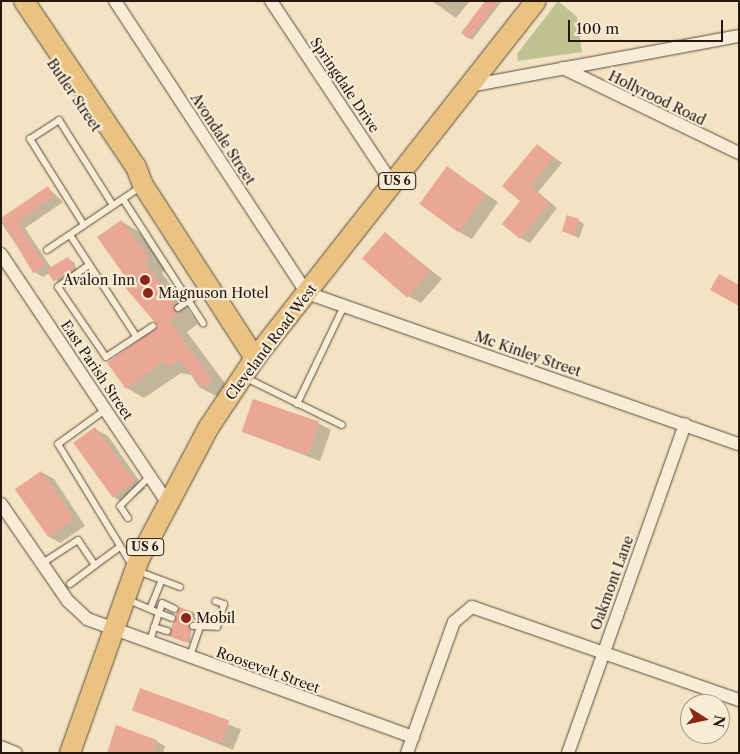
<!DOCTYPE html>
<html>
<head>
<meta charset="utf-8">
<style>
  body { margin:0 }
  #map { position:relative; width:740px; height:754px; overflow:hidden; background:#f3e3c2; font-family:"Libre Caslon Text",serif }
  div>[style] { position:absolute }
  .green>* { inset:0; background:#bec391 }
  .shadow>* { inset:0; background:#0003; transform-origin:0 0 }
  .building>* { inset:0; background:#eba795; transform-origin:0 0 }
  .roads { filter:drop-shadow(0 0 1px #594a3c) drop-shadow(0 0 1px #594a3c) }
  .lane>* { height:6px; margin:-3px; padding:0 3px; transform-origin:3px; border-radius:3px; background:#f7edd7 }
  .street>* { height:12px; margin:-6px; padding:0 6px; transform-origin:6px; border-radius:6px; background:#f7edd7 }
  .primary>* { height:20px; margin:-10px; padding:0 10px; transform-origin:10px; border-radius:10px; background:#eac281 }
  .dots>* { width:14px; height:14px; translate:-50% -50%; box-sizing:border-box; border:2px solid #f7edd7; border-radius:50% }
  span { translate:-50% -50%; white-space:nowrap; text-align:center; line-height:1.15; -webkit-text-stroke:4.5px #f7edd7; paint-order:stroke }
  .shield-label span { padding:1px 4px; background:#f7edd7; border:1px solid; border-radius:4px; -webkit-text-stroke-width:0 }
  .shield-label { font-size:12px; color:#26170f; font-weight:700 }
  .street-label { font-size:14px; color:#26170f }
  .poi-label { font-size:14px; color:#26170f }
  .right { translate:-100% -50%; text-align:right }
  .left { translate:0 -50%; text-align:left }
  .frame { position:absolute; inset:0; border:2px solid #26170f; pointer-events:none }
  .north { position:absolute; left:680px; top:694px; width:50px; height:50px; box-sizing:border-box; background:#f7edd7; border:1px solid #a39787; border-radius:50%; rotate:100deg; font-size:14px; font-weight:700; line-height:20px; text-align:center; color:#26170f }
  .north::after { content:''; display:block; margin:auto; width:18px; height:22px; background:#8f2418; clip-path:polygon(50% 0,100% 100%,50% 72%,0 100%) }
  .scale { position:absolute; left:568px; top:20px; width:155px; height:22px; box-sizing:border-box; border:2px solid #26170f; border-top:0; padding-left:6px; font-size:15px; line-height:18px; white-space:nowrap; color:#26170f; -webkit-text-stroke:4px #f7edd7; paint-order:stroke }
</style>
</head>
<body>
<div id="map">
  <div class="green">
    <div style="clip-path:polygon(558px 1px,577px 17px,582px 52px,518px 61px,517px 54px)"></div>
  </div>
  <div class="shadow">
    <div style="clip-path:polygon(432px 1px,470px 1px,456px 18px)"></div>
    <div style="clip-path:polygon(486px 1px,502px 1px,472px 40px,463px 33px)"></div>
    <div style="clip-path:polygon(537px 145px,562px 163px,538px 192px,557px 208px,530px 243px,521px 238px,521px 201px)"></div>
    <div style="clip-path:polygon(448px 168px,498px 202px,472px 239px,459px 232px)"></div>
    <div style="clip-path:polygon(48px 188px,63px 202px,25px 228px,52px 269px,68px 259px,74px 262px,78px 274px,61px 285px,50px 273px,43px 277px,34px 272px,1px 222px)"></div>
    <div style="clip-path:polygon(578px 220px,584px 224px,579px 238px,569px 234px)"></div>
    <div style="clip-path:polygon(121px 221px,139px 232px,166px 269px,162px 273px,198px 324px,187px 332px,230px 390px,218px 397px,199px 387px,191px 375px,181px 373px,144px 398px,125px 387px,159px 326px,120px 279px,126px 275px)"></div>
    <div style="clip-path:polygon(386px 234px,442px 279px,421px 303px,408px 296px)"></div>
    <div style="clip-path:polygon(318px 423px,331px 430px,320px 461px,243px 432px)"></div>
    <div style="clip-path:polygon(95px 429px,108px 436px,145px 489px,125px 504px,112px 496px,74px 443px)"></div>
    <div style="clip-path:polygon(41px 472px,54px 479px,85px 526px,60px 543px,48px 536px)"></div>
    <div style="clip-path:polygon(193px 613px,190px 643px,172px 637px)"></div>
    <div style="left:141px;top:689px;width:108px;height:22px;rotate:22deg"></div>
    <div style="clip-path:polygon(156px 741px,165px 746px,163px 753px,109px 753px)"></div>
  </div>
  <div class="building">
    <div style="clip-path:polygon(485px 1px,498px 1px,469px 39px,461px 33px)"></div>
    <div style="clip-path:polygon(537px 144px,553px 157px,530px 186px,549px 202px,520px 239px,502px 224px,520px 201px,502px 186px)"></div>
    <div style="left:447px;top:166px;width:48px;height:47px;rotate:36deg"></div>
    <div style="clip-path:polygon(48px 186px,54px 196px,17px 222px,45px 265px,33px 273px,1px 218px)"></div>
    <div style="left:567px;top:215px;width:13px;height:17px;rotate:18deg"></div>
    <div style="clip-path:polygon(121px 220px,149px 258px,144px 262px,175px 304px,174px 310px,181px 312px,169px 321px,212px 380px,202px 388px,179px 360px,169px 367px,164px 361px,126px 389px,107px 363px,158px 326px,118px 279px,124px 275px,97px 237px)"></div>
    <div style="left:385px;top:232px;width:60px;height:35px;rotate:41deg"></div>
    <div style="left:68px;top:257px;width:14px;height:25px;rotate:60deg"></div>
    <div style="clip-path:polygon(719px 274px,739px 285px,739px 306px,710px 290px)"></div>
    <div style="left:253px;top:399px;width:70px;height:35px;rotate:19deg"></div>
    <div style="left:95px;top:427px;width:67px;height:27px;rotate:54deg"></div>
    <div style="left:41px;top:471px;width:58px;height:32px;rotate:55deg"></div>
    <div style="clip-path:polygon(179px 607px,194px 612px,187px 643px,168px 636px)"></div>
    <div style="left:140px;top:688px;width:95px;height:24px;rotate:20deg"></div>
    <div style="clip-path:polygon(116px 725px,157px 740px,152px 753px,107px 753px)"></div>
  </div>
  <div class="roads">
    <div class="lane">
      <div style="left:123px;top:199px;width:148px;rotate:57.2deg"></div>
      <div style="left:84px;top:225px;width:102px;rotate:-122.1deg"></div>
      <div style="left:30px;top:139px;width:35px;rotate:-33deg"></div>
      <div style="left:59px;top:120px;width:101px;rotate:57.6deg"></div>
      <div style="left:70px;top:235px;width:121px;rotate:56.8deg"></div>
      <div style="left:47px;top:250px;width:115px;rotate:-34deg"></div>
      <div style="left:89px;top:265px;width:38px;rotate:145deg"></div>
      <div style="left:58px;top:287px;width:85px;rotate:55.6deg"></div>
      <div style="left:106px;top:357px;width:56px;rotate:-33.4deg"></div>
      <div style="left:178px;top:308px;width:36px;rotate:-34deg"></div>
      <div style="left:244px;top:377px;width:109px;rotate:26.1deg"></div>
      <div style="left:297px;top:404px;width:109px;rotate:-64.4deg"></div>
      <div style="left:105px;top:410px;width:58px;rotate:144.1deg"></div>
      <div style="left:58px;top:444px;width:148px;rotate:58.6deg"></div>
      <div style="left:135px;top:570px;width:48px;rotate:20.7deg"></div>
      <div style="left:128px;top:518px;width:14px;rotate:-124deg"></div>
      <div style="left:120px;top:506px;width:42px;rotate:-45deg"></div>
      <div style="left:41px;top:564px;width:44px;rotate:-33deg"></div>
      <div style="left:78px;top:540px;width:30px;rotate:56deg"></div>
      <div style="left:95px;top:565px;width:31px;rotate:-36deg"></div>
      <div style="left:70px;top:584px;width:31px;rotate:-37deg"></div>
      <div style="left:126px;top:599px;width:36px;rotate:23deg"></div>
      <div style="left:159px;top:613px;width:32px;rotate:108deg"></div>
      <div style="left:150px;top:609px;width:31px;rotate:-68deg"></div>
      <div style="left:172px;top:618px;width:14px;rotate:-159deg"></div>
      <div style="left:159px;top:613px;width:10px;rotate:-73deg"></div>
      <div style="left:162px;top:603px;width:14px;rotate:25deg"></div>
      <div style="left:193px;top:626px;width:24px;rotate:2deg"></div>
      <div style="left:217px;top:627px;width:24px;rotate:-73deg"></div>
      <div style="left:224px;top:604px;width:9px;rotate:-162deg"></div>
      <div style="left:154px;top:627px;width:14px;rotate:17deg"></div>
      <div style="left:190px;top:656px;width:40px;rotate:-71.1deg"></div>
      <div style="left:203px;top:618px;width:6px;rotate:-162deg"></div>
    </div>
    <div class="street">
      <div style="left:115px;top:1px;width:349px;rotate:56.7deg"></div>
      <div style="left:307px;top:293px;width:458px;rotate:19.3deg"></div>
      <div style="left:271px;top:1px;width:222px;rotate:56.4deg"></div>
      <div style="left:563px;top:68px;width:195px;rotate:25.8deg"></div>
      <div style="left:469px;top:86px;width:275px;rotate:-10.5deg"></div>
      <div style="left:1px;top:254px;width:298px;rotate:56.2deg"></div>
      <div style="left:1px;top:504px;width:118px;rotate:55.4deg"></div>
      <div style="left:68px;top:601px;width:26px;rotate:43deg"></div>
      <div style="left:87px;top:619px;width:347px;rotate:19.9deg"></div>
      <div style="left:1px;top:747px;width:16px;rotate:22deg"></div>
      <div style="left:407px;top:753px;width:139px;rotate:-70.3deg"></div>
      <div style="left:454px;top:622px;width:23px;rotate:-40deg"></div>
      <div style="left:472px;top:607px;width:283px;rotate:19.2deg"></div>
      <div style="left:568px;top:753px;width:349px;rotate:-70.4deg"></div>
    </div>
    <div class="primary">
      <div style="left:24px;top:1px;width:200px;rotate:56deg"></div>
      <div style="left:136px;top:167px;width:19px;rotate:69deg"></div>
      <div style="left:143px;top:185px;width:206px;rotate:57.1deg"></div>
      <div style="left:70px;top:753px;width:206px;rotate:-70.4deg"></div>
      <div style="left:139px;top:559px;width:149px;rotate:-62.1deg"></div>
      <div style="left:209px;top:427px;width:83px;rotate:-56.3deg"></div>
      <div style="left:255px;top:358px;width:454px;rotate:-51.8deg"></div>
    </div>
  </div>
  <div class="dots">
    <div style="left:145px;top:280px;background:#8f2418"></div>
    <div style="left:148px;top:293px;background:#8f2418"></div>
    <div style="left:186px;top:618px;background:#8f2418"></div>
  </div>
  <div class="shield-label">
    <span style="left:397px;top:181px">US 6</span>
    <span style="left:145px;top:547px">US 6</span>
  </div>
  <div class="street-label">
    <span style="left:345px;top:85px;rotate:56deg">Springdale Drive</span>
    <span style="left:74px;top:95px;rotate:56deg">Butler Street</span>
    <span style="left:657px;top:98px;rotate:26deg">Hollyrood Road</span>
    <span style="left:223px;top:139px;rotate:57deg">Avondale Street</span>
    <span style="left:271px;top:342px;rotate:-53deg">Cleveland Road West</span>
    <span style="left:528px;top:354px;rotate:19deg">Mc Kinley Street</span>
    <span style="left:97px;top:370px;rotate:56deg">East Parish Street</span>
    <span style="left:612px;top:583px;rotate:-70deg">Oakmont Lane</span>
    <span style="left:268px;top:670px;rotate:20deg">Roosevelt Street</span>
  </div>
  <div class="poi-label">
    <span class="right" style="left:135px;top:280px">Avalon Inn</span>
    <span class="left" style="left:158px;top:293px">Magnuson Hotel</span>
    <span class="left" style="left:196px;top:618px">Mobil</span>
  </div>
  <div class="frame"></div>
  <div class="north">N</div>
  <div class="scale">100 m</div>
</div>
</body>
</html>
